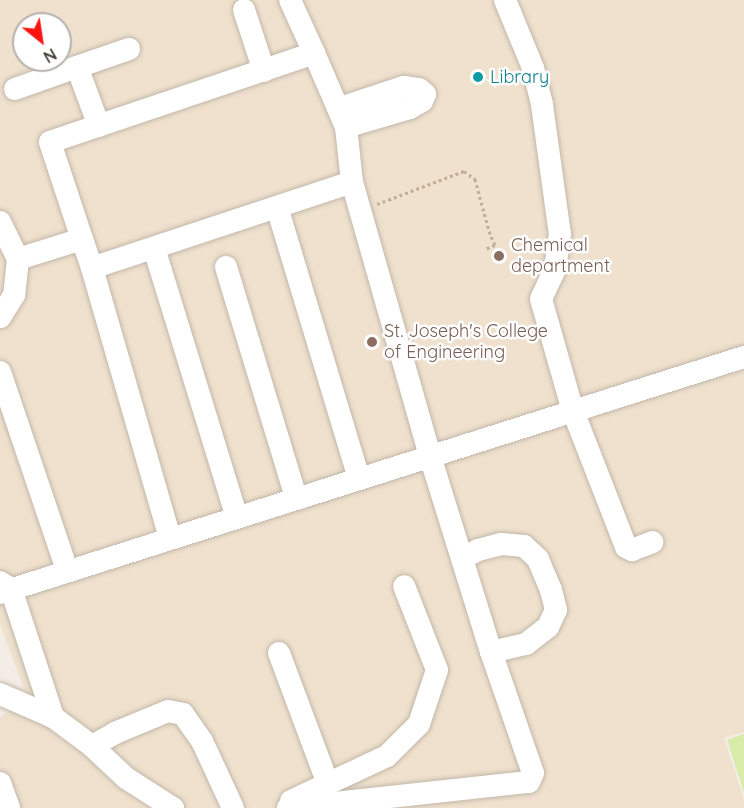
<!DOCTYPE html>
<html>
<head>
<meta charset="utf-8">
<style>
  body { margin:0 }
  #map { position:relative; width:744px; height:808px; overflow:hidden; background:#f4ede5; font-family:Quicksand,sans-serif }
  div>[style] { position:absolute }
  .education>* { inset:0; background:#efe1cd }
  .green>* { inset:0; background:#d8ecaa }
  .path>* { height:3px; margin-top:-1.5px; transform-origin:0; background:repeating-linear-gradient(90deg,#c4ad97 0 3px,transparent 0 6px) }
  .roads { filter:drop-shadow(0 0 2px #c3b7aa) drop-shadow(0 0 2px #c3b7aa) }
  .minor>* { height:22px; margin:-11px; padding:0 11px; transform-origin:11px; border-radius:11px; background:#fff }
  .dots>* { width:16px; height:16px; translate:-50% -50%; box-sizing:border-box; border:3px solid #fff; border-radius:50% }
  span { translate:-50% -50%; white-space:nowrap; text-align:center; line-height:1.15; -webkit-text-stroke:5px #fff; paint-order:stroke }
  .culture-label { font-size:18px; color:#0d838f }
  .left { translate:0 -50%; text-align:left }
  .education-label { font-size:18px; color:#785e54 }
  .north { position:absolute; left:12px; top:12px; width:60px; height:60px; box-sizing:border-box; background:#fff; border:2px solid #b5b1ae; border-radius:50%; rotate:150deg; font-size:16px; font-weight:700; line-height:24px; text-align:center; color:#473d34 }
  .north::after { content:''; display:block; margin:auto; width:21px; height:27px; background:#ff1311; clip-path:polygon(50% 0,100% 100%,50% 72%,0 100%) }
</style>
</head>
<body>
<div id="map">
  <div class="education">
    <div style="clip-path:polygon(evenodd,0 0,744px 0,744px 732px,724px 738px,744px 799px,744px 808px,0 808px,0 717px,28px 700px,0 624px,0 0,24px 24px,60px 24px,60px 60px,24px 60px,24px 24px)"></div>
  </div>
  <div class="green">
    <div style="clip-path:polygon(744px 734px,744px 792px,727px 740px)"></div>
  </div>
  <div class="path">
    <div style="left:377px;top:204px;width:93px;rotate:-20.8deg"></div>
    <div style="left:464px;top:171px;width:14px;rotate:36deg"></div>
    <div style="left:475px;top:179px;width:54px;rotate:74.9deg"></div>
    <div style="left:489px;top:231px;width:15px;rotate:67deg"></div>
    <div style="left:495px;top:245px;width:11px;rotate:158deg"></div>
  </div>
  <div class="roads">
    <div class="minor">
      <div style="left:290px;top:0;width:58px;rotate:65.6deg"></div>
      <div style="left:505px;top:0;width:74px;rotate:67.6deg"></div>
      <div style="left:533px;top:68px;width:38px;rotate:76deg"></div>
      <div style="left:542px;top:105px;width:130px;rotate:82.1deg"></div>
      <div style="left:560px;top:234px;width:35px;rotate:98deg"></div>
      <div style="left:555px;top:269px;width:33px;rotate:115deg"></div>
      <div style="left:541px;top:299px;width:116px;rotate:74.1deg"></div>
      <div style="left:573px;top:411px;width:146px;rotate:68.7deg"></div>
      <div style="left:626px;top:547px;width:7px;rotate:27deg"></div>
      <div style="left:632px;top:550px;width:22px;rotate:-21deg"></div>
      <div style="left:244px;top:10px;width:64px;rotate:71.8deg"></div>
      <div style="left:15px;top:89px;width:66px;rotate:-19.5deg"></div>
      <div style="left:340px;top:108px;width:67px;rotate:-18.2deg"></div>
      <div style="left:404px;top:87px;width:15px;rotate:8deg"></div>
      <div style="left:419px;top:89px;width:8px;rotate:40deg"></div>
      <div style="left:425px;top:94px;width:8px;rotate:113deg"></div>
      <div style="left:422px;top:101px;width:14px;rotate:150deg"></div>
      <div style="left:410px;top:108px;width:67px;rotate:163.5deg"></div>
      <div style="left:99px;top:126px;width:63px;rotate:-110.4deg"></div>
      <div style="left:77px;top:67px;width:55px;rotate:-19.1deg"></div>
      <div style="left:352px;top:182px;width:285px;rotate:74.1deg"></div>
      <div style="left:430px;top:456px;width:205px;rotate:72.7deg"></div>
      <div style="left:491px;top:652px;width:36px;rotate:-13deg"></div>
      <div style="left:526px;top:644px;width:28px;rotate:-38deg"></div>
      <div style="left:548px;top:627px;width:19px;rotate:-65deg"></div>
      <div style="left:556px;top:610px;width:21px;rotate:-104deg"></div>
      <div style="left:551px;top:590px;width:34px;rotate:-113deg"></div>
      <div style="left:538px;top:559px;width:19px;rotate:-137deg"></div>
      <div style="left:524px;top:546px;width:23px;rotate:-175deg"></div>
      <div style="left:501px;top:544px;width:24px;rotate:165deg"></div>
      <div style="left:478px;top:550px;width:18px;rotate:151deg"></div>
      <div style="left:277px;top:207px;width:283px;rotate:73.2deg"></div>
      <div style="left:0;top:222px;width:41px;rotate:64.1deg"></div>
      <div style="left:18px;top:259px;width:36px;rotate:96deg"></div>
      <div style="left:14px;top:295px;width:26px;rotate:122deg"></div>
      <div style="left:154px;top:248px;width:282px;rotate:72.9deg"></div>
      <div style="left:18px;top:259px;width:67px;rotate:-17.4deg"></div>
      <div style="left:82px;top:239px;width:102px;rotate:-108.3deg"></div>
      <div style="left:50px;top:142px;width:279px;rotate:-18.6deg"></div>
      <div style="left:314px;top:53px;width:81px;rotate:66.6deg"></div>
      <div style="left:346px;top:127px;width:55px;rotate:83.8deg"></div>
      <div style="left:352px;top:182px;width:274px;rotate:161.7deg"></div>
      <div style="left:92px;top:268px;width:31px;rotate:-109deg"></div>
      <div style="left:226px;top:267px;width:241px;rotate:73.1deg"></div>
      <div style="left:92px;top:268px;width:281px;rotate:73.9deg"></div>
      <div style="left:0;top:372px;width:209px;rotate:71.3deg"></div>
      <div style="left:0;top:582px;width:13px;rotate:32deg"></div>
      <div style="left:11px;top:589px;width:135px;rotate:71.8deg"></div>
      <div style="left:0;top:593px;width:781px;rotate:-17.6deg"></div>
      <div style="left:279px;top:653px;width:140px;rotate:69.5deg"></div>
      <div style="left:0;top:694px;width:58px;rotate:23.5deg"></div>
      <div style="left:53px;top:717px;width:49px;rotate:36.6deg"></div>
      <div style="left:92px;top:746px;width:47px;rotate:43.3deg"></div>
      <div style="left:126px;top:778px;width:56px;rotate:32.6deg"></div>
      <div style="left:92px;top:746px;width:26px;rotate:-29deg"></div>
      <div style="left:115px;top:733px;width:57px;rotate:-22.5deg"></div>
      <div style="left:168px;top:711px;width:15px;rotate:11deg"></div>
      <div style="left:183px;top:714px;width:33px;rotate:55deg"></div>
      <div style="left:202px;top:741px;width:74px;rotate:65.2deg"></div>
      <div style="left:0;top:783px;width:27px;rotate:70deg"></div>
      <div style="left:291px;top:801px;width:106px;rotate:-25.1deg"></div>
      <div style="left:387px;top:756px;width:45px;rotate:-45deg"></div>
      <div style="left:419px;top:724px;width:57px;rotate:-71.6deg"></div>
      <div style="left:437px;top:670px;width:90px;rotate:-111.4deg"></div>
      <div style="left:288px;top:808px;width:242px;rotate:-6.2deg"></div>
      <div style="left:529px;top:782px;width:10px;rotate:-66deg"></div>
      <div style="left:533px;top:773px;width:128px;rotate:-109.1deg"></div>
    </div>
  </div>
  <div class="dots">
    <div style="left:478px;top:77px;background:#0f9aa8"></div>
    <div style="left:499px;top:256px;background:#8d6e63"></div>
    <div style="left:372px;top:342px;background:#8d6e63"></div>
  </div>
  <div class="culture-label">
    <span class="left" style="left:490px;top:77px">Library</span>
  </div>
  <div class="education-label">
    <span class="left" style="left:511px;top:256px">Chemical<br>department</span>
    <span class="left" style="left:384px;top:342px">St. Joseph's College<br>of Engineering</span>
  </div>
  <div class="north">N</div>
</div>
</body>
</html>
